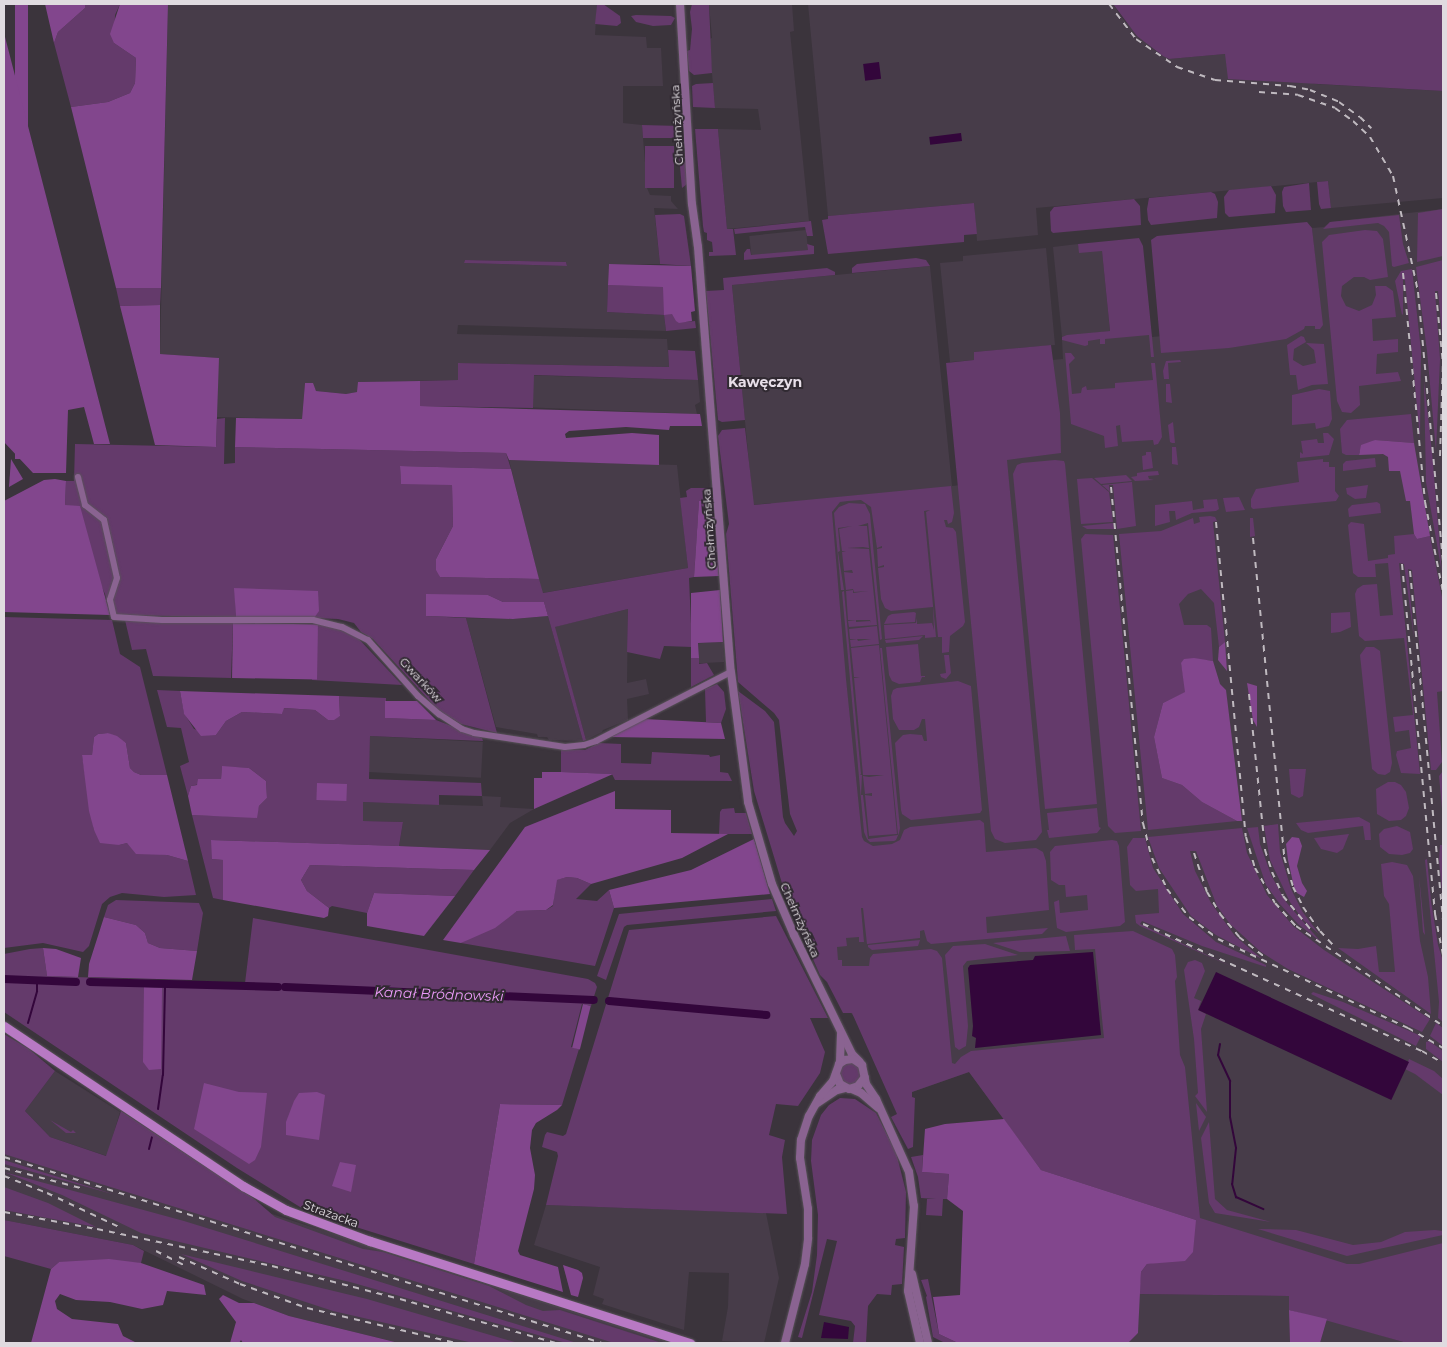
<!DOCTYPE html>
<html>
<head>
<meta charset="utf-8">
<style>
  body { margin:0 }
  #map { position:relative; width:1447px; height:1347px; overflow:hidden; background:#3b343c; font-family:Montserrat,sans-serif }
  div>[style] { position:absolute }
  .built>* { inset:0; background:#473c49; transform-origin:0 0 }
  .green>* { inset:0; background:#643a6b; transform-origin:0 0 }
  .round { border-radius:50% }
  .forest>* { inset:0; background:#82468d; transform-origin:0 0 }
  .water>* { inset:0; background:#33063b; transform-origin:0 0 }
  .stream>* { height:2px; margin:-1px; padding:0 1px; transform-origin:1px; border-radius:1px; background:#33063b }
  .canal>* { height:8px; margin:-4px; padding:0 4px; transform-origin:4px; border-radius:4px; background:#33063b }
  .roads { filter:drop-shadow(0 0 1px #59525a) drop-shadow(0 0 1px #59525a) }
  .minor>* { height:6px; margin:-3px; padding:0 3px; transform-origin:3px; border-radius:3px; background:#8a6391 }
  .tertiary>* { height:8px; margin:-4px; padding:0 4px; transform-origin:4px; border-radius:4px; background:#8a6391 }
  .secondary>* { height:9px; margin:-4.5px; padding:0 4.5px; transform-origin:4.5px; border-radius:4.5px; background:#b879c4 }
  .rail>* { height:2px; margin-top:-1px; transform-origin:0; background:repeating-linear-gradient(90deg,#bfb9bf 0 6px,transparent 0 12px) }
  span { translate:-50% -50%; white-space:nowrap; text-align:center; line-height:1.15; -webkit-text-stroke:4px #312a32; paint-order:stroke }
  .street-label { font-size:12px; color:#e0dbe0 }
  .neighbourhood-label { font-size:14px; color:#e8dfe9; font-weight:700 }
  .water-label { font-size:14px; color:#ec9afa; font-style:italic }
  .frame { position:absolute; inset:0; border:5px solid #e0dbe0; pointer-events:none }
</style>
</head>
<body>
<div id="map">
  <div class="built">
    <div style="clip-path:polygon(evenodd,168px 4px,597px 4px,595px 35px,646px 37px,647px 48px,661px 48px,663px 86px,623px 86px,623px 123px,642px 125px,647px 188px,650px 195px,671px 196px,671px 201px,678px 209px,654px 208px,660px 264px,609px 264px,607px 312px,664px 315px,666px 331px,458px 325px,457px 334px,667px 339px,669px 367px,459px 363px,459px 380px,358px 382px,358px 392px,346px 394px,316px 391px,314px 387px,305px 383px,302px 419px,217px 417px,218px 358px,160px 354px,168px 4px,465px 260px,566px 262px,567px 266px,464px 263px,465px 260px)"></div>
    <div style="clip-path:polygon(709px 4px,792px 4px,794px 31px,790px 32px,809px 221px,727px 229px,718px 129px,761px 130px,758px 109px,715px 108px,709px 39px,712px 38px)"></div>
    <div style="clip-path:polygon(808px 4px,1113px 4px,1123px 19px,1153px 49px,1169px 59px,1225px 54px,1315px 84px,1443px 91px,1443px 198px,1331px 208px,1328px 181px,1211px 192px,1036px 208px,1038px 235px,977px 241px,974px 203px,828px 216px)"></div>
    <div style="clip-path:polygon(1443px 209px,1443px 1247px,1343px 1268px,1041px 1170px,969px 1072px,912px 1092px,851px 1013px,811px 926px,771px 503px,753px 505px,732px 285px,930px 266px,952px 486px,961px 485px,1055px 395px,1052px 360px,1063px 359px,1062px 340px,1151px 333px,1152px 337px,1321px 321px,1312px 228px,1324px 227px,1330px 222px)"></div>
    <div style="left:806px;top:230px;width:20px;height:57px;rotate:84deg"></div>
    <div style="clip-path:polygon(1078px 244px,1080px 252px,1102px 250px,1110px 331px,1062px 337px,1053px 247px)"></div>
    <div style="clip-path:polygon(1046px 248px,1055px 345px,974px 352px,975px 360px,950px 362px,940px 263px,963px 261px,963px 256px)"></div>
    <div style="clip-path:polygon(485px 374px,698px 380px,700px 402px,695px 405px,697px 414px,494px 406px)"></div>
    <div style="clip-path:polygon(509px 460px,677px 465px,688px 568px,542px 593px)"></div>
    <div style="clip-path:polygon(628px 609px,627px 683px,646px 679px,649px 694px,627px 699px,628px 720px,603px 730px,602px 732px,586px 740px,554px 627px)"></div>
    <div style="clip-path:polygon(548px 616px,583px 741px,549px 740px,547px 737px,538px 737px,537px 734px,496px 727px,466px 618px,513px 619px)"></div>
    <div style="left:723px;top:642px;width:20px;height:25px;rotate:87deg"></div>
    <div style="left:370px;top:736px;width:113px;height:36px;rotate:3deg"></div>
    <div style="clip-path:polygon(482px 796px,501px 797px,500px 807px,534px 809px,510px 823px,490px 850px,399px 846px,403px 822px,363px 821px,363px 802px,483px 806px)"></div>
    <div style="clip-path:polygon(55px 1071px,120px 1112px,107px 1156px,50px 1137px,25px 1111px)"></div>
    <div style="clip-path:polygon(4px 1127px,555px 1306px,672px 1343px,399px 1343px,289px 1316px,243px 1299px,133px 1245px,4px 1220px)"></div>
    <div style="clip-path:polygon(546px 1205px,766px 1213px,779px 1278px,764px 1343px,722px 1341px,728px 1307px,729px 1273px,689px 1272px,684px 1330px,602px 1304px,604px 1299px,593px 1295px,600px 1267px,534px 1245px)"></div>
    <div style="clip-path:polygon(1139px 1294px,1289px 1296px,1290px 1343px,1128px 1343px,1138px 1333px)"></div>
    <div style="clip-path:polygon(1327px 1319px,1407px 1343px,1320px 1343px)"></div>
  </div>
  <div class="green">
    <div style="clip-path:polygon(85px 4px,120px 4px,115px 15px,114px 43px,136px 58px,135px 83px,130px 93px,108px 102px,71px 107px,54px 43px,58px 32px,85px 8px)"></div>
    <div style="clip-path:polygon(597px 4px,603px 4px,620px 16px,621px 23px,617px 26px,595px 24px)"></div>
    <div style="clip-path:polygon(692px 4px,709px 4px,712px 73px,694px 75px,689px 71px,687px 51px,690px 50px,692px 29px,690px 12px)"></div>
    <div style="clip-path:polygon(1113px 4px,1443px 4px,1443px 91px,1228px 79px,1225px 54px,1169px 59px,1163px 56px,1137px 36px)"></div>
    <div style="clip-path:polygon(636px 15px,671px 16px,675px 18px,671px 25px,653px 26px,636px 22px,631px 16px)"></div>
    <div style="clip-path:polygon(713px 83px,715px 108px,693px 107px,692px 86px,696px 84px)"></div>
    <div style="clip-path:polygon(642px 125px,680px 126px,680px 133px,673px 138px,643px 138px)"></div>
    <div style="clip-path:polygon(695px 129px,718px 129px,727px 229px,733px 229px,736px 255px,709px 256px,709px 252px,713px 252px,712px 242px,707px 240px,707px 233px,704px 232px,703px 226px)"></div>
    <div style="left:645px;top:146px;width:29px;height:42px"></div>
    <div style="clip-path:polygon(678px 146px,684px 150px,687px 184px,682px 188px)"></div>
    <div style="clip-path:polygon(1328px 181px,1331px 208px,1321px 209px,1319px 204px,1317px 182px)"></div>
    <div style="clip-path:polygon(1309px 183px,1311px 210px,1286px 212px,1283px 206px,1282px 192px,1284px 187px)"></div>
    <div style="clip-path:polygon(1271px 186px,1276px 195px,1275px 213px,1229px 217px,1225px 213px,1224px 197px,1229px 190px)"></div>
    <div style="clip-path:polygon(1211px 192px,1215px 194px,1218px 202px,1217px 218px,1151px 225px,1148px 220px,1147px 209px,1149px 198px)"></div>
    <div style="clip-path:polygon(1134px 199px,1140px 206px,1141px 225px,1053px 233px,1051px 231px,1050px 212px,1054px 207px)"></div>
    <div style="clip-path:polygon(974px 203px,977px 234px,964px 235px,964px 242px,828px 254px,822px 220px,828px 219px,828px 216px)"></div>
    <div style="clip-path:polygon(1443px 209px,1443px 256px,1417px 262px,1418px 213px)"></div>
    <div style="clip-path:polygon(680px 214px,684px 216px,691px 266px,660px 264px,655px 215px)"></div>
    <div style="clip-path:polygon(1399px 215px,1403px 244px,1409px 263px,1394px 267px,1392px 266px,1389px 232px,1384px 226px,1378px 223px,1323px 229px,1330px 222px)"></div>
    <div style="clip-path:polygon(811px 221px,813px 236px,807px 236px,805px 227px,735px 234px,734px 229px)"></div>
    <div style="clip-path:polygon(1307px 222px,1312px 228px,1323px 325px,1320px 329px,1315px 329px,1315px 326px,1305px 326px,1304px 329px,1286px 339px,1229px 348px,1161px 353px,1151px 240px,1157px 236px)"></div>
    <div style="clip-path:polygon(1365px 230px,1377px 231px,1383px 239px,1388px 277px,1370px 280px,1364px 277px,1354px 277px,1342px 286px,1341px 296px,1346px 306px,1359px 311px,1372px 305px,1376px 295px,1375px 286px,1386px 286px,1393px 291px,1396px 317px,1372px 319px,1373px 341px,1398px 339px,1398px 352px,1377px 354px,1376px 374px,1398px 372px,1401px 381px,1359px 386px,1360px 405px,1351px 413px,1342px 412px,1337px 401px,1322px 242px,1329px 235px)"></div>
    <div style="clip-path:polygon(1139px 238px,1143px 246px,1154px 357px,1151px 357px,1149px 335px,1105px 339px,1105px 344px,1100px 344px,1100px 339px,1088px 341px,1088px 345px,1085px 346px,1062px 340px,1062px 337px,1067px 335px,1110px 331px,1102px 251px,1079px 253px,1078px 244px)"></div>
    <div style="clip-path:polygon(807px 244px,814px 246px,814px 254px,744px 260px,744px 253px,747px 249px,750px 249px,751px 255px,808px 250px)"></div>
    <div style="clip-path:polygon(916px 258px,926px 260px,930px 266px,852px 273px,852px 268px,857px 264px)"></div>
    <div style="clip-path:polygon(465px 260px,566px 262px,567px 266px,464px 263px)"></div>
    <div style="clip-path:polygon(1443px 260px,1443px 345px,1438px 291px,1435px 291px,1440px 359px,1436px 451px,1427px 351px,1416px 267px)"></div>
    <div style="clip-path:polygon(827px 268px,835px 272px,835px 275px,732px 285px,745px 420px,722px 422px,718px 420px,706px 291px,724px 290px,723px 278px)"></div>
    <div style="clip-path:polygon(1412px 269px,1421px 351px,1420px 439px,1405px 280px,1403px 280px,1403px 314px,1402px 315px,1395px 281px,1401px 271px)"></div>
    <div style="clip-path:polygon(608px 285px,663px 286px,673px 314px,686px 322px,695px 321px,696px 328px,666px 331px,664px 315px,607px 312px)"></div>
    <div style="clip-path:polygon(116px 288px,161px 288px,160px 305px,120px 306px)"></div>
    <div style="clip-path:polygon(1301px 336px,1304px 337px,1306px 342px,1294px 349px,1293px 360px,1303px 366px,1316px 363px,1314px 350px,1306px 343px,1324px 344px,1328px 384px,1312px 385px,1298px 390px,1296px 375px,1290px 375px,1287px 345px)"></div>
    <div style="clip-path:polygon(1051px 345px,1060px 413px,1061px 453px,1007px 460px,1042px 832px,1036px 840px,1005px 843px,995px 839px,991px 831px,946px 363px,974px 360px,974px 352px)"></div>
    <div style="clip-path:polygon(668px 350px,695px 351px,698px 380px,534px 375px,533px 408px,420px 406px,420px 381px,458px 380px,458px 363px,669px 367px)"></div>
    <div style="clip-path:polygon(1065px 353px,1071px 353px,1075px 358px,1069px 364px,1072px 394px,1081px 393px,1082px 388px,1086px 386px,1087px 390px,1115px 388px,1115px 383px,1153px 380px,1151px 363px,1155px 363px,1162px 437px,1158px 444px,1154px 445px,1153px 440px,1122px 442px,1120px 425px,1116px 426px,1118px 446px,1105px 448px,1104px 436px,1071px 424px)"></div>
    <div style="clip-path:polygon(1180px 360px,1181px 362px,1168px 363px,1169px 379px,1164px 379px,1163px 371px,1166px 361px)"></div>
    <div style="clip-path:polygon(1424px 381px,1432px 452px,1442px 573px,1426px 482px)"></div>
    <div style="clip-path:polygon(1166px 384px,1170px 384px,1172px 403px,1166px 402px)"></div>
    <div style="clip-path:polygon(1319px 389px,1330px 391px,1332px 419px,1329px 426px,1316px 429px,1315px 423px,1292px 425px,1292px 395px)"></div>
    <div style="clip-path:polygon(1411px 414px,1414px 443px,1375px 440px,1359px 452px,1359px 455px,1346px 455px,1342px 453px,1340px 429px,1347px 420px)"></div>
    <div style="clip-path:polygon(225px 418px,224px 464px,235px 463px,235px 447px,506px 453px,511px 469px,400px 466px,401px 483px,452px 484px,453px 526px,436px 559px,440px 577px,539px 579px,543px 593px,688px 568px,680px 498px,687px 497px,686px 491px,691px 488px,707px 488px,711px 491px,713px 501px,699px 502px,694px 577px,689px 578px,692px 647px,664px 646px,660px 659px,627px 652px,628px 609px,555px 627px,586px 740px,583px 741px,544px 602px,503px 602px,488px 595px,426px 616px,466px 618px,497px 733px,461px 724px,438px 710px,373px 639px,361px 632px,354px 623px,338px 619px,314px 618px,235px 588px,236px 617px,110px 615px,105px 594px,65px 505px,66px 481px,74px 481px,75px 444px,216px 447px,217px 419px)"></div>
    <div style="clip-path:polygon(1173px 422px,1175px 443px,1172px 443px,1170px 442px,1168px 425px)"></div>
    <div style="clip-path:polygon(745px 428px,754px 505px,951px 486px,954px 513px,952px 522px,948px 524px,947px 520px,944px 520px,946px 527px,953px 528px,956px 532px,965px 622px,963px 626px,950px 636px,949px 652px,942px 653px,942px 637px,938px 637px,926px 512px,930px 510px,924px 511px,936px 637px,925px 638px,925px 635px,885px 639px,884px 625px,916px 623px,917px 618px,917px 624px,932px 623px,934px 630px,933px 607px,891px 611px,885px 608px,881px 599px,878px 568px,884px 567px,884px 565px,878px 567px,877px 549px,882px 548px,882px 546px,877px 548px,871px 507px,861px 500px,848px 501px,840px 502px,832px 512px,846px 679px,862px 837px,864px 841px,873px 846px,892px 844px,900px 840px,904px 830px,910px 827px,980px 820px,984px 823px,986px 852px,1036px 848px,1043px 852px,1046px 861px,1049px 910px,986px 917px,987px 933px,1048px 928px,1042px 934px,931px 944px,927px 941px,924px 930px,920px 931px,920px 938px,867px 944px,863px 908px,861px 908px,864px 942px,859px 942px,859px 937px,846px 938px,847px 946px,837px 947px,838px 960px,842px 960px,842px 966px,869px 966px,870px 958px,873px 954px,931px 949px,937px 951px,942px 958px,952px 1063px,955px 1064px,961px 1057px,971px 1051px,1104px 1038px,1095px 949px,1075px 950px,1074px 935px,1133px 931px,1172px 949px,1175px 955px,1177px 977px,1175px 981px,1180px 1055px,1185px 1067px,1200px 1218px,1347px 1264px,1359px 1264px,1443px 1243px,1443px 1343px,1407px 1343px,1289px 1310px,1289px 1296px,1139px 1294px,1141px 1272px,1147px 1264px,1159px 1262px,1196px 1220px,1041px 1170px,969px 1072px,912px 1092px,912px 1097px,915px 1098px,913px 1147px,908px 1149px,891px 1117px,897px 1114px,852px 1013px,843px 1013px,827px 982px,820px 975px,788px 903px,754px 791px,738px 691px,765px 711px,774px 722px,783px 817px,785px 823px,794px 836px,797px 831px,790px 814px,779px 720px,774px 713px,738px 682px,726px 534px,729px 524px,718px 436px,722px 430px)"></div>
    <div style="clip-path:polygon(1323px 433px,1328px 433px,1334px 439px,1329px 455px,1300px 458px,1300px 452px,1303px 454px,1301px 441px,1317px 439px,1318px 443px,1324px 443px)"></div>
    <div style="clip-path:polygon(1172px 447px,1176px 447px,1178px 465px,1172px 464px)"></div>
    <div style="clip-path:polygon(1146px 452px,1151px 452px,1153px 468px,1143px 470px,1142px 456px,1146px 455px)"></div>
    <div style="clip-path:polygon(1375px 458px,1376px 467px,1343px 471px,1343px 464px,1346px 461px)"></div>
    <div style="clip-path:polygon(1323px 459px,1323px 462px,1329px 462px,1329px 467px,1335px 467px,1335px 491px,1339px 496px,1336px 501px,1253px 509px,1251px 507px,1251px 499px,1256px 489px,1299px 482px,1297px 462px)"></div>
    <div style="clip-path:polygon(1055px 460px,1064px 461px,1065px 464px,1097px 804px,1045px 809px,1013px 474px,1017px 465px,1022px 463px)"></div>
    <div style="clip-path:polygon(1158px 471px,1159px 475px,1148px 476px,1149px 479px,1154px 480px,1135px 481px,1131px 477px,1137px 476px,1137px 473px,1143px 472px)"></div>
    <div style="clip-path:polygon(1126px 475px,1132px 481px,1101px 484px,1094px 478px)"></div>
    <div style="clip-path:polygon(1092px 478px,1109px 492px,1113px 522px,1081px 524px,1077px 479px)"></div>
    <div style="clip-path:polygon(1132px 482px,1136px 526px,1117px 529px,1113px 485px,1109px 485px,1110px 492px,1102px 485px)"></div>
    <div style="clip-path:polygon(1368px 485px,1366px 498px,1355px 499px,1347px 494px,1346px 488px)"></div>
    <div style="clip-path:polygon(1239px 497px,1245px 510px,1226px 512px,1223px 498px)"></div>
    <div style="clip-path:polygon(1217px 499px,1219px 509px,1216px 511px,1192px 513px,1176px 520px,1175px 511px,1169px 511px,1170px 522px,1155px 526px,1155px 505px,1192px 501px,1193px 510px,1204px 508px,1203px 500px)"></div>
    <div style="clip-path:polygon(1377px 502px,1380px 504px,1381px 513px,1349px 517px,1348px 509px,1352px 505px)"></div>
    <div style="clip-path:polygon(849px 503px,865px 504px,870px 514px,882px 639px,880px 640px,868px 523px,858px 526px,867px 526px,869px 548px,863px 547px,847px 548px,869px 549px,877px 625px,849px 627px,848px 621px,856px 620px,856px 622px,870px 621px,871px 623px,870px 620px,848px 620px,846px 591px,853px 590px,853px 593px,868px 591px,854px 592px,853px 589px,846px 590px,844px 572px,853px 573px,852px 570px,844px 571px,842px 552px,846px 551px,842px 551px,839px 529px,852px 526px,838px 528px,840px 551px,838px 552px,844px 590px,841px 590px,834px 513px,839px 507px)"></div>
    <div style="clip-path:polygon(1210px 516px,1215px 517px,1217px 521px,1213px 522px,1225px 642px,1219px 647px,1214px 603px,1201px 589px,1188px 594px,1179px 604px,1184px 625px,1207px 625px,1211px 628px,1213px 661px,1207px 660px,1181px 663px,1186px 692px,1163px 703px,1154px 737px,1162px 778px,1182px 785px,1202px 802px,1237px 821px,1148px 830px,1119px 534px,1161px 531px,1193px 518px,1194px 524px,1200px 522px,1199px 517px)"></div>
    <div style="clip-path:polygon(1250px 518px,1253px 518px,1255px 536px,1250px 537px)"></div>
    <div style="clip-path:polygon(1351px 522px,1364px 524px,1368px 561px,1388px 558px,1388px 555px,1395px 554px,1394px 536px,1414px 534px,1417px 539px,1430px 536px,1443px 602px,1443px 691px,1437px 692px,1442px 762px,1436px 770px,1431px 770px,1412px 570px,1408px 569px,1414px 639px,1404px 564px,1399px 563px,1420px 774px,1401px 773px,1396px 755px,1397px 751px,1411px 748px,1409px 730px,1395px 732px,1393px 717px,1413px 715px,1404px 638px,1365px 641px,1359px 636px,1355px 594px,1357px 589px,1363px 585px,1377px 584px,1380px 616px,1393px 615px,1388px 563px,1375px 564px,1376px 577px,1358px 577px,1353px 573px,1348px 525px)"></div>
    <div style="clip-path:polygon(1113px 523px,1114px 529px,1087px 529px,1082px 526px)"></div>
    <div style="clip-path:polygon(1085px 534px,1113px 535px,1141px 831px,1115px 833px,1108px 826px,1081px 539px)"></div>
    <div style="clip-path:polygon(844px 591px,861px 774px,860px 775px,862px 775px,861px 795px,863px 795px,868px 839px,898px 835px,880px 648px,882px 648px,900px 828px,899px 833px,896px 840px,894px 841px,870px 842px,867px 839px,864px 832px,842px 592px)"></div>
    <div style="clip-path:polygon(914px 612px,916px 613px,915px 622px,884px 624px,888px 616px,892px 614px)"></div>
    <div style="clip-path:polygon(1350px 612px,1351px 627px,1340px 632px,1331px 633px,1331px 613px)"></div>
    <div style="clip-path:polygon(4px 617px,112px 620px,120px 654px,140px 667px,167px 775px,141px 775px,134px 772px,130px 768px,126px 743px,108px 733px,98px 734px,94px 737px,92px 756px,82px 755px,94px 830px,119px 845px,127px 843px,152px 853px,167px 855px,188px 861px,196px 895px,164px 897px,122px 893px,110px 897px,102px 904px,89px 946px,83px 952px,43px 943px,4px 948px)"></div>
    <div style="clip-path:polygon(125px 620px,233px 623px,231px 678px,153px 676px,146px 649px,132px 650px)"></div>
    <div style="clip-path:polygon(318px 624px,335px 628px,356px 636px,402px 685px,312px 680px)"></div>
    <div style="clip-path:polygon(877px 626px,879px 644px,851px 647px,850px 640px,857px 639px,858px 641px,871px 639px,850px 639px,849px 629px)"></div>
    <div style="clip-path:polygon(923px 636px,919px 640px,886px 643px,885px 640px)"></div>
    <div style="clip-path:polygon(918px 644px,921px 676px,925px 676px,925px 677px,922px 677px,920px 682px,899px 684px,892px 681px,889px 675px,886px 647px)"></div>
    <div style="clip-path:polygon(879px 645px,897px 834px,869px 836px,865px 795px,872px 796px,872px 793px,865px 794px,863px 776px,869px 777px,884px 775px,863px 775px,854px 678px,860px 677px,854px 677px,851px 648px)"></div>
    <div style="clip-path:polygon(1366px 647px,1374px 647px,1380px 651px,1392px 763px,1390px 772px,1385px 775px,1378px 774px,1372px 769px,1360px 655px)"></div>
    <div style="clip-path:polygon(944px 655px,949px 655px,951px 673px,946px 679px,941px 677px,940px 674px,946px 673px)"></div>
    <div style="clip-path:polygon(691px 658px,699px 658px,699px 664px,707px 663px,714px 675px,691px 687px)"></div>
    <div style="clip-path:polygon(958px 681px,971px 686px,982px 810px,980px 813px,911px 820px,902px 814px,901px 810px,895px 743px,903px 735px,910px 734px,922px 735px,924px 741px,927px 741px,925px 719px,922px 719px,919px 727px,914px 730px,899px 730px,893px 719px,891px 696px,893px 690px,897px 688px)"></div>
    <div style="clip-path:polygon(717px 684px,724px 692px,726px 709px,721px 723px,706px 722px,705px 689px)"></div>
    <div style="clip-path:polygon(157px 690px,180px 691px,184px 713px,194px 729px,216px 735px,226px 721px,242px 712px,282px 714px,283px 708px,315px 710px,328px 720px,340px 716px,339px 696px,386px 698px,386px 718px,436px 720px,482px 738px,483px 741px,370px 736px,369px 779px,481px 783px,482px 796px,439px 795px,439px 805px,363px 802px,363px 821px,403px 822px,399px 846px,212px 840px,212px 859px,223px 860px,223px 900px,213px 898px,192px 815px,256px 817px,259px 806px,267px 798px,266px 781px,249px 768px,222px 767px,221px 779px,191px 786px,188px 796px,180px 766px,189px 762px,181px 728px,167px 727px)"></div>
    <div style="clip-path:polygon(599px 743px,621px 744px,621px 763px,651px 764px,652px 752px,709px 755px,710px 757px,720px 755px,720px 772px,728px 773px,732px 781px,615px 780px,612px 774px,561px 772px,561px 749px,585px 750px)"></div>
    <div style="clip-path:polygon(1289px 769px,1306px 769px,1303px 796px,1299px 798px,1291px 794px)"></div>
    <div style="clip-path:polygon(1443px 771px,1443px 820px,1439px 776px)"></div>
    <div style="clip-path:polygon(1388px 782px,1395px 782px,1401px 785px,1406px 792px,1409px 808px,1406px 816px,1401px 820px,1389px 821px,1377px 814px,1376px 789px)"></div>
    <div style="clip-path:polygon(734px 808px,735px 813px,746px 813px,752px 834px,719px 834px,720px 812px,722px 809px)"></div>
    <div style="clip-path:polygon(1097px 808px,1099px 827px,1101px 828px,1097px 833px,1049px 838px,1047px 830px,1049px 830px,1047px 813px)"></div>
    <div style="clip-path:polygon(1359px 817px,1370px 823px,1371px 840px,1365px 840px,1363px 826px,1308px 833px,1301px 830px,1296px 823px)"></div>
    <div style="clip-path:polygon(1278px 824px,1280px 852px,1291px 889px,1302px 911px,1319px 934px,1303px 920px,1290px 902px,1270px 860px,1264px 826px)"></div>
    <div style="clip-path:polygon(1397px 826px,1410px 832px,1413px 849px,1410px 853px,1402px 855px,1389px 854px,1380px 847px,1379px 834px,1384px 829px)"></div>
    <div style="clip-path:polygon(1258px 827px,1260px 844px,1271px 875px,1286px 902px,1321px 942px,1298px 924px,1279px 903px,1266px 885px,1247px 828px)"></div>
    <div style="clip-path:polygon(1242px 828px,1247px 853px,1267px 895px,1293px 926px,1324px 950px,1430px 1019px,1422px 1032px,1288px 969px,1261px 952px,1230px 924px,1217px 906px,1196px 851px,1190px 851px,1195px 871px,1211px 903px,1235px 936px,1262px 959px,1216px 935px,1191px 916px,1159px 868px,1148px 837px)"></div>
    <div style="clip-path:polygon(1349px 834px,1343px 849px,1337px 853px,1321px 849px,1314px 838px)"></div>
    <div style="clip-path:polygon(1133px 838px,1145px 838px,1153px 868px,1183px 914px,1216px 942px,1266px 965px,1266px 967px,1202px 946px,1142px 921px,1140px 924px,1235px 968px,1140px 926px,1136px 923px,1135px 915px,1159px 913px,1158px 889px,1136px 891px,1130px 885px,1127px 847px)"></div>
    <div style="clip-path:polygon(1112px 840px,1117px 841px,1119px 846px,1125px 922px,1120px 926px,1066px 932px,1057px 928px,1054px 902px,1059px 900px,1060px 913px,1088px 910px,1087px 895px,1066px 897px,1065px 885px,1059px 885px,1051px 880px,1050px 852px,1055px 846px)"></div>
    <div style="clip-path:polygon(1440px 845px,1443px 845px,1443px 902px,1439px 860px)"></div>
    <div style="clip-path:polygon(1427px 859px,1431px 901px,1438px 945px,1443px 961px,1443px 1022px,1438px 1018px,1439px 1002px,1425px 860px)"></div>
    <div style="clip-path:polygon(1392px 862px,1407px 865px,1413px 876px,1420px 941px,1428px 977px,1431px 1014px,1338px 948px,1358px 949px,1376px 946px,1379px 972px,1395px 972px,1389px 904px,1384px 896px,1381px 864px)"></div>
    <div style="clip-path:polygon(310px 865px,474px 870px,455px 896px,374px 893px,367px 913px,332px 906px,329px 908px,307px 891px,301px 880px)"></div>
    <div style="clip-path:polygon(1419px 876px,1425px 935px,1423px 932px)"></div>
    <div style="clip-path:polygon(567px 877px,577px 878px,591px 884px,576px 899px,597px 901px,609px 890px,614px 908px,595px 966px,461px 943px,517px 911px,546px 910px,553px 906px,556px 880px)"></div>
    <div style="clip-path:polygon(772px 899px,776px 911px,627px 925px,624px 927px,606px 980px,597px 976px,619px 914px)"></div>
    <div style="clip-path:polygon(116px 900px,199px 903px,203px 913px,197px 951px,160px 948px,148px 943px,145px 933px,136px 925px,104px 917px,108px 905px)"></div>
    <div style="clip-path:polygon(776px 916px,828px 1018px,810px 1018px,825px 1052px,820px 1073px,798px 1106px,776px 1104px,769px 1135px,785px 1140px,782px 1157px,787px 1214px,546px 1205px,558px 1156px,557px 1152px,542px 1147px,545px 1135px,547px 1132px,563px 1136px,566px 1134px,629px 930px)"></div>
    <div style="clip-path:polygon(253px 918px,588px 979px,595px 983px,597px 987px,591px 1006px,582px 1004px,571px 1047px,579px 1049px,562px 1105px,500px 1104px,474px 1264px,324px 1217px,300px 1207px,237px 1168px,4px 1012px,4px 954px,30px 949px,43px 948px,47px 976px,245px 983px)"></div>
    <div style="clip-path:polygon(1066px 936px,1070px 951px,1020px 952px,993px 943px)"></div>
    <div style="clip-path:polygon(920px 940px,918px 946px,872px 950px,868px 947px,868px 945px)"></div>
    <div style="clip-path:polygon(985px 944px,1018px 955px,967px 961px,963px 966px,968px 1026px,966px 1046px,959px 1050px,955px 1047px,945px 955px,953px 946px)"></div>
    <div style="clip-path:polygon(1195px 960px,1202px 963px,1205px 971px,1194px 998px,1201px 1001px,1198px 1010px,1206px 1014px,1201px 1029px,1207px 1112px,1195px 1096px,1198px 1093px,1194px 1039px,1184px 970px,1188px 962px)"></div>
    <div style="clip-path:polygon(1313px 992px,1343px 1002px,1421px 1036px,1416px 1046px,1311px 994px)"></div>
    <div style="clip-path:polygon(1436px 1023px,1443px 1028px,1443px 1046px,1430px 1036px)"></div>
    <div style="clip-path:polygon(4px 1034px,29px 1049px,55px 1071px,25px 1111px,50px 1137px,106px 1156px,121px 1111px,253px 1198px,275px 1217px,363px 1249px,383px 1252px,489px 1286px,526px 1305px,543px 1311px,560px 1310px,662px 1343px,614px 1343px,4px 1154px)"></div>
    <div style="clip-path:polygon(1429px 1041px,1443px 1051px,1443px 1062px,1426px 1049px,1426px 1042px)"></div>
    <div style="clip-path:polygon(1409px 1059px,1434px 1071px,1443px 1079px,1443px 1095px,1415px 1074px,1405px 1069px)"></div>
    <div class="round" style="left:839px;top:1063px;width:22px;height:22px"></div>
    <div style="clip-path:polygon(840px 1098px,855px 1099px,876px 1113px,896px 1152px,906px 1192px,905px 1238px,896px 1239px,895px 1245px,904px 1247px,902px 1284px,892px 1285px,891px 1295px,877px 1294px,868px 1306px,866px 1343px,853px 1343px,855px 1326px,851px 1321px,819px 1315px,837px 1241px,827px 1239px,802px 1338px,798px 1337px,812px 1292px,817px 1255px,818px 1215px,811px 1161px,812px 1140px,821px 1115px,829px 1105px)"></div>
    <div style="clip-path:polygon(1196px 1103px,1206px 1117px,1199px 1131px)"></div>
    <div style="clip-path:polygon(50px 1120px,71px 1132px,73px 1130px,76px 1133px,66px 1133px)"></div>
    <div style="clip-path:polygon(1209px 1122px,1215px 1199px,1227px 1210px,1271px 1222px,1215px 1213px,1209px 1203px,1201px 1138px)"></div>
    <div style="clip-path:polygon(923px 1155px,922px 1172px,949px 1174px,947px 1199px,943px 1199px,942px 1216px,926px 1215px,927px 1199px,936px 1199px,921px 1198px,918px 1177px,911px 1157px)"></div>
    <div style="clip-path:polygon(4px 1160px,39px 1171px,116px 1195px,4px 1164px)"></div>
    <div style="clip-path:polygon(4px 1172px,184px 1221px,577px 1343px,566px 1343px,350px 1282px,141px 1233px,62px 1195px)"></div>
    <div style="clip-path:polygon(4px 1187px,48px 1203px,96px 1227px,4px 1210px)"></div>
    <div style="clip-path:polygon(4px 1220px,133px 1245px,144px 1251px,141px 1263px,59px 1262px,51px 1269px,4px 1256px)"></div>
    <div style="clip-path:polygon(1258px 1229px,1296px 1230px,1353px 1245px,1381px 1242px,1405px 1232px,1435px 1230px,1443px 1231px,1443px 1235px,1347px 1256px)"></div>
    <div style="clip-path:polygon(181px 1254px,367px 1299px,518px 1343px,473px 1343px,333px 1311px,242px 1281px)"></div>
    <div style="clip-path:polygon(928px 1279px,939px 1334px,958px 1343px,945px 1343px,933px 1337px,926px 1297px,927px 1296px,921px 1280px)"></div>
  </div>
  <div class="forest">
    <div style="left:15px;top:4px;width:13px;height:455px"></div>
    <div style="clip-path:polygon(45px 4px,85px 4px,85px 8px,58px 32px,54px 43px)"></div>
    <div style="clip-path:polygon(120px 4px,168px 4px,161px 288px,116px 288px,71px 107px,108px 102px,130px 93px,135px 83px,136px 58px,114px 43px,110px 34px)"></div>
    <div style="clip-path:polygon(4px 33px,110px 444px,94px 444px,84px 407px,68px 410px,66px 473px,33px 473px,4px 442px)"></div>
    <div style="clip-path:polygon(609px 264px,691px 266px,695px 311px,691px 312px,692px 321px,679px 323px,676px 321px,672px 314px,664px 315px,663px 287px,608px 285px)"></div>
    <div style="clip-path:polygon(160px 305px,160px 354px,219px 358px,216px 447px,155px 445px,120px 306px)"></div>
    <div style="clip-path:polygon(420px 381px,420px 406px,700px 414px,702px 426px,670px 426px,669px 430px,626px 427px,569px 431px,565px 434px,566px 438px,632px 433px,659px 435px,659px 465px,509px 460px,506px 453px,235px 447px,236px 418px,302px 419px,305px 383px,313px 383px,316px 391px,346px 394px,357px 392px,358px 382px)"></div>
    <div style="clip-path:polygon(1375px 440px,1414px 443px,1430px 536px,1417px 539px,1414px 534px,1410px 501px,1406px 501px,1400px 471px,1389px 471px,1388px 457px,1383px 454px,1359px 455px,1361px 445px)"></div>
    <div style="clip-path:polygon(11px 459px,23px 479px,9px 487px)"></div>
    <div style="clip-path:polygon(400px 466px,511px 469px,539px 579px,440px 577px,436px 570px,436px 559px,453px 526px,452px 485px,401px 484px)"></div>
    <div style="clip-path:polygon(55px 479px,66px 481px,65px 505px,80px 506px,110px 615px,4px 612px,4px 501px,44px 480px)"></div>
    <div style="clip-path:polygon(699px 501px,713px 501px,719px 576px,694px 577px)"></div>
    <div style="clip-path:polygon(234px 588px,318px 591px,319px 611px,314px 618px,236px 617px)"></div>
    <div style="clip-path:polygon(720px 590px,723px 642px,698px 643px,699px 658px,691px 658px,691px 593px)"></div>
    <div style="clip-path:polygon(426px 594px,488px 595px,503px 602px,544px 602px,548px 616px,513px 619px,426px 616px)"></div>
    <div style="left:233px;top:623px;width:85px;height:55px;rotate:1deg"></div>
    <div style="clip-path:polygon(1225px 642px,1227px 671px,1218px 660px,1219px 647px)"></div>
    <div style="clip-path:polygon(1194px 658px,1213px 661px,1220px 684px,1226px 690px,1242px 821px,1237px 821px,1202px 802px,1182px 785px,1162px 778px,1154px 737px,1163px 703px,1185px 692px,1181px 663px,1184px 659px)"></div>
    <div style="clip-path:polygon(1247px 683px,1257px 686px,1257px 727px,1253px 720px)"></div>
    <div style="clip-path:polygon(180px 691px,339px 696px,340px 716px,334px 720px,328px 720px,315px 710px,284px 708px,282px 714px,242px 712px,226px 721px,216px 735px,201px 736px,184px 714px)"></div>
    <div style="clip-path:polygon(385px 701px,417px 701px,436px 720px,385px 718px)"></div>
    <div style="clip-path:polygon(644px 719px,721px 723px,725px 739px,611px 737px)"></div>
    <div style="clip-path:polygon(108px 733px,117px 736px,126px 743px,130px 768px,134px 772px,141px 775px,167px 775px,188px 861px,167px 855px,136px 854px,127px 843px,119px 845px,100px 843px,94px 830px,89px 811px,82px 755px,92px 755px,94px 737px,98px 734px)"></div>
    <div style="clip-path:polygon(222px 766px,249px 768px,266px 781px,267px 798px,259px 806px,257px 818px,192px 815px,188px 796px,191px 786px,197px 785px,198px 779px,221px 779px)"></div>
    <div style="clip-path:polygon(542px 772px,561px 772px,613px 774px,534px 809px,534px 778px,542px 778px)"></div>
    <div style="left:317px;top:783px;width:30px;height:17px;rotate:2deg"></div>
    <div style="clip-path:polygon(615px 791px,615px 809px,671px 810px,671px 833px,728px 834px,682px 858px,591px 884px,577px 878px,567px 877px,557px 880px,553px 905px,546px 910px,517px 911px,495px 928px,461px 943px,443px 940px,525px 827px)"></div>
    <div style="clip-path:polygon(1292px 837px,1299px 838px,1302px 846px,1297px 866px,1302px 883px,1307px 891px,1304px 897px,1297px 893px,1294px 887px,1288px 860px,1286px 844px)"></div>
    <div style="clip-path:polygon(754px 839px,770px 894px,614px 908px,609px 890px,691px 870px)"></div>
    <div style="clip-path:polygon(211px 840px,399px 846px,490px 850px,474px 870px,310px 865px,301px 880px,307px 891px,329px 908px,328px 916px,324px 918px,223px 900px,223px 860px,212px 859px)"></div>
    <div style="clip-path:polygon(374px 893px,455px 896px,424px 936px,367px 926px,367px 913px)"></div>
    <div style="clip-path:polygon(104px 917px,136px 925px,145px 933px,148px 943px,160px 948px,197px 951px,192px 980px,88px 977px,89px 964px)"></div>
    <div style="clip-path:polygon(43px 948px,56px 949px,81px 958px,78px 977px,47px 976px)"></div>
    <div style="clip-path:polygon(144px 987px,162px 988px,161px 1069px,149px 1070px,143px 1062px)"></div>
    <div style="left:583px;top:1004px;width:8px;height:45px;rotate:14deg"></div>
    <div style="clip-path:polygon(204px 1083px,239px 1092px,267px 1093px,261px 1147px,255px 1160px,249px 1164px,194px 1129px)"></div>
    <div style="clip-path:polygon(317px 1092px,325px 1095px,319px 1140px,286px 1135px,286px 1122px,294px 1101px,299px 1093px)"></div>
    <div style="clip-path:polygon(500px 1104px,562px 1105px,557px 1110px,536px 1123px,532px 1130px,530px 1148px,535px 1175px,534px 1189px,518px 1251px,520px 1255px,558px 1267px,563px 1292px,474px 1264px)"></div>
    <div style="clip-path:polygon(1004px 1119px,1041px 1170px,1196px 1220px,1193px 1252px,1185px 1261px,1147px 1264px,1141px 1272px,1138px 1333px,1128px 1343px,958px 1343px,939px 1334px,933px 1297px,960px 1295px,963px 1211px,947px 1199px,949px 1174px,922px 1172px,925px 1129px,945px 1124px)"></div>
    <div style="clip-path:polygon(340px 1162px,356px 1165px,351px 1192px,332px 1186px)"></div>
    <div style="clip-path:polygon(109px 1259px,141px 1263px,204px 1285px,206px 1295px,167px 1291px,163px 1305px,142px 1309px,110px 1302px,76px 1300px,60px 1294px,55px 1301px,57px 1309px,72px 1319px,118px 1324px,123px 1336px,137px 1343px,31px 1343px,51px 1269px,59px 1262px)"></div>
    <div style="clip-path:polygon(563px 1265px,578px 1270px,582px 1273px,583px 1278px,578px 1297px,571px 1295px)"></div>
    <div style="clip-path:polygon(223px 1295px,239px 1303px,254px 1303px,289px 1316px,399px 1343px,243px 1343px,241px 1340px,239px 1343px,230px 1343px,236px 1322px,219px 1299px)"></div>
    <div style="clip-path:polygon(1289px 1310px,1327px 1319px,1320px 1343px,1290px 1343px)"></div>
  </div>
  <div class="water">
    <div style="left:879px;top:62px;width:17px;height:16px;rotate:83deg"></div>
    <div style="left:961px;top:133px;width:8px;height:32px;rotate:83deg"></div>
    <div style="clip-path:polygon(1093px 952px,1101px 1035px,975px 1048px,976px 1038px,972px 1036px,973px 1026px,968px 968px,970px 965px,1033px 960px,1035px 956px)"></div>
    <div style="left:1216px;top:972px;width:213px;height:42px;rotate:25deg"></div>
    <div style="clip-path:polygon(824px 1322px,849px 1327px,848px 1339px,821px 1338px)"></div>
  </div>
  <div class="stream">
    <div style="left:28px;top:1023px;width:33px;rotate:-74deg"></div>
    <div style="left:37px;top:991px;width:10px;rotate:-90deg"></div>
    <div style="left:1220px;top:1044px;width:11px;rotate:100deg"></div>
    <div style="left:1218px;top:1055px;width:29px;rotate:65deg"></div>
    <div style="left:1230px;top:1081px;width:36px;rotate:90deg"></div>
    <div style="left:1230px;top:1117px;width:32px;rotate:79deg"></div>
    <div style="left:1236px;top:1148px;width:36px;rotate:96deg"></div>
    <div style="left:1232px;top:1184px;width:14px;rotate:73deg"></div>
    <div style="left:1236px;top:1197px;width:30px;rotate:24deg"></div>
    <div style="left:158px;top:1109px;width:34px;rotate:-82deg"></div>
    <div style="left:163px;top:1075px;width:91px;rotate:-88.7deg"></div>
    <div style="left:149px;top:1149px;width:12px;rotate:-76deg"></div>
  </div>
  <div class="canal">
    <div style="left:4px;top:979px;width:72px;rotate:2.4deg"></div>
    <div style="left:90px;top:982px;width:188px;rotate:1.5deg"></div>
    <div style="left:285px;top:987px;width:309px;rotate:2.4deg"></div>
    <div style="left:609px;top:1001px;width:158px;rotate:5.1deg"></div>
  </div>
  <div class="roads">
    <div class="minor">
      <div style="left:78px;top:477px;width:29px;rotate:76deg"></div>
      <div style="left:85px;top:505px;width:24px;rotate:38deg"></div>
      <div style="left:104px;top:520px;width:59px;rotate:77.4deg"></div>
      <div style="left:117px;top:578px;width:23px;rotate:108deg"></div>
      <div style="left:110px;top:600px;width:17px;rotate:77deg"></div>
      <div style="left:114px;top:617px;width:48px;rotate:3.6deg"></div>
      <div style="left:162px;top:620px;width:151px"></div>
      <div style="left:313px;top:620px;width:30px;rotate:14deg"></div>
      <div style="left:342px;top:627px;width:29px;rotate:27deg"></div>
      <div style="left:368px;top:640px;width:75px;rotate:48.2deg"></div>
      <div style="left:418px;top:696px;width:28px;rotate:41deg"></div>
      <div style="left:439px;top:714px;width:27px;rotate:33deg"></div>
      <div style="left:462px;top:729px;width:13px;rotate:18deg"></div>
      <div style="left:474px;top:733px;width:92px;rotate:8.7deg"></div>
      <div style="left:565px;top:747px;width:19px;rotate:-6deg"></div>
      <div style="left:584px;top:745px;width:13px;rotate:-18deg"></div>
      <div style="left:596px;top:741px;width:152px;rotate:-27.1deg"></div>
    </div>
    <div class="tertiary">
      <div style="left:680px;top:4px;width:200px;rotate:86.6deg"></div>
      <div style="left:692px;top:204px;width:43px;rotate:82.1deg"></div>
      <div style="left:698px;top:247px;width:426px;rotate:85.6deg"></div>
      <div style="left:731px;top:672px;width:131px;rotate:82.5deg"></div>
      <div style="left:748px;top:802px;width:85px;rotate:73.7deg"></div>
      <div style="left:772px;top:884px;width:56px;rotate:66.7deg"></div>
      <div style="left:794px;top:935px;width:132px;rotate:64deg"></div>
      <div style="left:852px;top:1054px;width:11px;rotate:45deg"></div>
      <div style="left:839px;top:1064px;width:7px;rotate:-34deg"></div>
      <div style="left:845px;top:1060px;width:8px;rotate:-7deg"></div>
      <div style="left:853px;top:1059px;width:11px;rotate:34deg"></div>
      <div style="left:862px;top:1065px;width:19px;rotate:78deg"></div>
      <div style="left:866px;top:1084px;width:18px;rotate:56deg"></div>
      <div style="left:876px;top:1099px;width:80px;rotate:65.7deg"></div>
      <div style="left:909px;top:1172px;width:34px;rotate:82deg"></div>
      <div style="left:914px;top:1206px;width:85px;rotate:94deg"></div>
      <div style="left:908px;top:1291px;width:53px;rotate:77deg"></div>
      <div style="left:836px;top:1074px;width:11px;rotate:68deg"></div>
      <div style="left:840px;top:1084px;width:10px;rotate:29deg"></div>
      <div style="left:849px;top:1089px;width:9px;rotate:-18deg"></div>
      <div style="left:858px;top:1086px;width:11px;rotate:-52deg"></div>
      <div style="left:852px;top:1089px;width:10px;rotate:24deg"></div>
      <div style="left:861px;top:1093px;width:23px;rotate:41deg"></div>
      <div style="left:816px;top:1104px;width:25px;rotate:-34deg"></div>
      <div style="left:837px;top:1090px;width:8px;rotate:-14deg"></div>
      <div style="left:912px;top:1274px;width:71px;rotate:76.9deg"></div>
      <div style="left:785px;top:1343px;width:81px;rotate:-75.8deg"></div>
      <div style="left:805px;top:1264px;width:26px;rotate:-83deg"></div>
      <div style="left:808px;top:1238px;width:29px;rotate:-90deg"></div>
      <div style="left:808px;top:1209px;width:52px;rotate:-98.9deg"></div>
      <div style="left:800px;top:1158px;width:18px;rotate:-87deg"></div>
      <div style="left:801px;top:1140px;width:25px;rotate:-72deg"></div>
      <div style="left:809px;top:1116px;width:23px;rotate:-61deg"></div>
      <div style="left:820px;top:1096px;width:20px;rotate:-49deg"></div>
      <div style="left:833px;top:1081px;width:20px;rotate:-70deg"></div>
      <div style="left:840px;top:1062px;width:28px;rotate:-88deg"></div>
    </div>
    <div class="secondary">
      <div style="left:4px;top:1026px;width:288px;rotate:33.8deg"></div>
      <div style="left:243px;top:1186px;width:49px;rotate:29.2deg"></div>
      <div style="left:286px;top:1210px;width:90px;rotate:20.3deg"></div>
      <div style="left:370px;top:1241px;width:336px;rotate:17.7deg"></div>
    </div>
  </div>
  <div class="rail">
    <div style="left:1109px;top:4px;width:44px;rotate:52.4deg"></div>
    <div style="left:1136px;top:39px;width:50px;rotate:34.3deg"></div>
    <div style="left:1177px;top:67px;width:40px;rotate:18.9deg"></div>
    <div style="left:1215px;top:80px;width:75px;rotate:4.6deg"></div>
    <div style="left:1290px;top:86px;width:20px;rotate:11deg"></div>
    <div style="left:1310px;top:90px;width:31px;rotate:22deg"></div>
    <div style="left:1339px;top:102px;width:26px;rotate:36deg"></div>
    <div style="left:1360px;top:117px;width:16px;rotate:45deg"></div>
    <div style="left:1259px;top:92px;width:39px;rotate:4deg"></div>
    <div style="left:1298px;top:95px;width:39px;rotate:19deg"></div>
    <div style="left:1335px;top:108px;width:22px;rotate:36deg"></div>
    <div style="left:1353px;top:121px;width:23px;rotate:43deg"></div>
    <div style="left:1370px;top:137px;width:45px;rotate:59.5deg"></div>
    <div style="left:1393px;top:176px;width:119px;rotate:77.8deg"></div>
    <div style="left:1418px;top:292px;width:271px;rotate:84.7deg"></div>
    <div style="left:1403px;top:273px;width:230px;rotate:84.5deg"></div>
    <div style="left:1425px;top:502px;width:92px;rotate:78.7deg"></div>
    <div style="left:1436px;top:293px;width:72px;rotate:84.4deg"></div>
    <div style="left:1440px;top:456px;width:98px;rotate:-88.2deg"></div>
    <div style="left:1111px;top:487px;width:338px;rotate:84.6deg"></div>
    <div style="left:1143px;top:823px;width:36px;rotate:76deg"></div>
    <div style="left:1152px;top:858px;width:34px;rotate:64deg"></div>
    <div style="left:1167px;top:889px;width:36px;rotate:52deg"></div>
    <div style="left:1189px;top:917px;width:36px;rotate:37deg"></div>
    <div style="left:1218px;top:939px;width:210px;rotate:25.1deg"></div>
    <div style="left:1408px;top:1028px;width:40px;rotate:29.7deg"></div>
    <div style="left:1216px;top:522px;width:316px;rotate:84.6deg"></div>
    <div style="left:1246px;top:837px;width:32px;rotate:74deg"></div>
    <div style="left:1255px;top:868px;width:40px;rotate:60.3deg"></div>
    <div style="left:1275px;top:903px;width:31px;rotate:48deg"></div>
    <div style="left:1296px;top:926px;width:178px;rotate:34.2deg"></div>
    <div style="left:1253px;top:538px;width:321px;rotate:84.4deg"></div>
    <div style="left:1284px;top:857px;width:31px;rotate:73deg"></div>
    <div style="left:1293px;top:887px;width:22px;rotate:63deg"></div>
    <div style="left:1303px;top:907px;width:29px;rotate:55deg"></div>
    <div style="left:1320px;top:931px;width:23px;rotate:47deg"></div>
    <div style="left:1402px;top:564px;width:352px;rotate:84.6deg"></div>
    <div style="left:1435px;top:914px;width:42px;rotate:79deg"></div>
    <div style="left:1410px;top:571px;width:352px;rotate:84.6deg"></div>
    <div style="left:1249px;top:694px;width:157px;rotate:84.1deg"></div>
    <div style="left:1265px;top:850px;width:23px;rotate:72deg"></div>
    <div style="left:1272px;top:872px;width:26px;rotate:65deg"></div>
    <div style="left:1283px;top:896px;width:44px;rotate:50.5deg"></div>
    <div style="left:1194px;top:853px;width:41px;rotate:71.6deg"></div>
    <div style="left:1207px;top:892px;width:26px;rotate:59deg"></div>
    <div style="left:1220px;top:914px;width:30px;rotate:50deg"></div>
    <div style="left:1239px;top:937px;width:31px;rotate:38deg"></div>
    <div style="left:1143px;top:924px;width:307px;rotate:24.5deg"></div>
    <div style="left:1422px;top:1051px;width:24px;rotate:30deg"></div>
    <div style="left:4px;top:1157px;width:626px;rotate:17.28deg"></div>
    <div style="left:4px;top:1168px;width:83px;rotate:14.7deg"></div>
    <div style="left:4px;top:1176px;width:46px;rotate:21.6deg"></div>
    <div style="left:47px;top:1193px;width:80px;rotate:25.3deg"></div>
    <div style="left:4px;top:1212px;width:95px;rotate:10.4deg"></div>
    <div style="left:97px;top:1229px;width:179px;rotate:11.9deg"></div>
    <div style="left:272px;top:1266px;width:132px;rotate:14.5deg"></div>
    <div style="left:400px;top:1299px;width:161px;rotate:15.8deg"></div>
    <div style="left:156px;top:1251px;width:33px;rotate:27deg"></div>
    <div style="left:179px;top:1257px;width:67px;rotate:23.9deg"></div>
    <div style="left:240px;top:1284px;width:71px;rotate:19.7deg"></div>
    <div style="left:307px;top:1308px;width:153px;rotate:13.2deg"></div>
  </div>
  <div class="street-label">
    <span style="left:677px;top:125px;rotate:-93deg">Chełmżyńska</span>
    <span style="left:709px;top:529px;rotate:-94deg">Chełmżyńska</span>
    <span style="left:421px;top:680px;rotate:47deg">Gwarków</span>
    <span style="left:800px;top:920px;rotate:66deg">Chełmżyńska</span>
    <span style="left:331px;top:1214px;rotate:20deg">Strażacka</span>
  </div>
  <div class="neighbourhood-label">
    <span style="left:765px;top:382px">Kawęczyn</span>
  </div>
  <div class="water-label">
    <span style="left:439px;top:994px;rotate:2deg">Kanał Bródnowski</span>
  </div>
  <div class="frame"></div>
</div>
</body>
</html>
